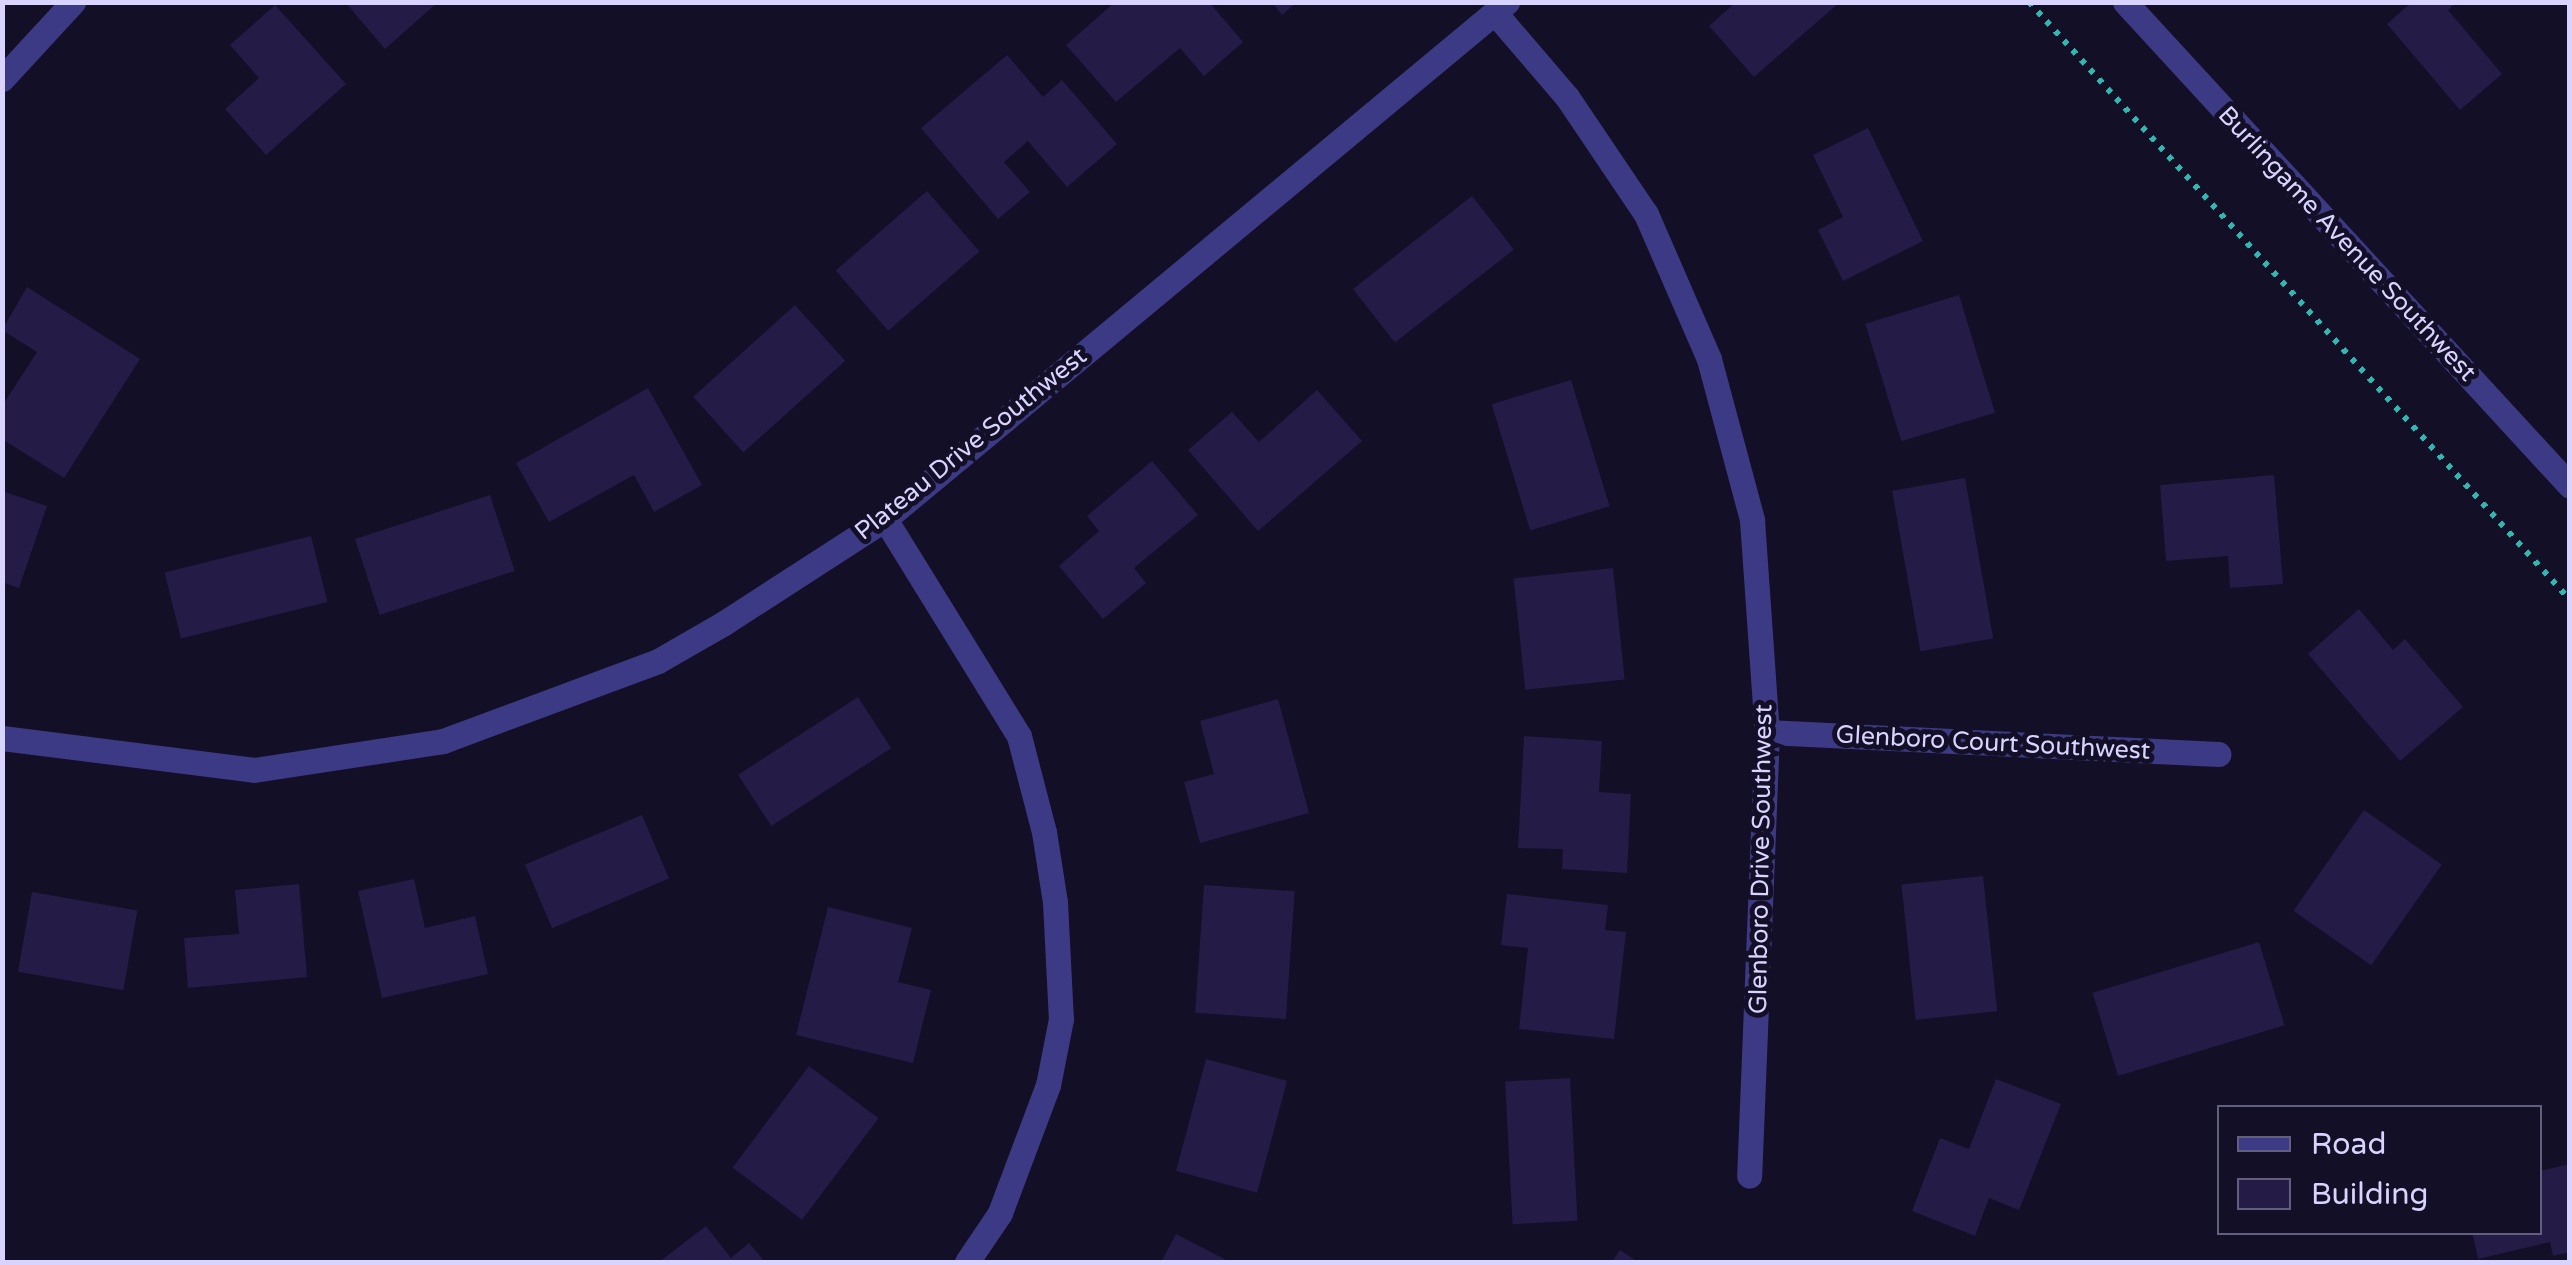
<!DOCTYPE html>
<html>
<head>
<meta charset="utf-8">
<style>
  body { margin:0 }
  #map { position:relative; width:2572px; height:1265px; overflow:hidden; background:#130f26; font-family:"Varela Round",sans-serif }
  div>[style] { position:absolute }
  .building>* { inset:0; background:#241b47; transform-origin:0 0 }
  .path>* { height:6px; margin-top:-3px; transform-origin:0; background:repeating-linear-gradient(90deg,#2fb8b0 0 5px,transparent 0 13px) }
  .minor>* { height:25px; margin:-12.5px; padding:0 12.5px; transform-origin:12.5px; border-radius:12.5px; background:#3d3a85 }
  .tertiary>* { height:25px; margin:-12.5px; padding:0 12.5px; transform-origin:12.5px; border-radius:12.5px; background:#3d3a85 }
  span { translate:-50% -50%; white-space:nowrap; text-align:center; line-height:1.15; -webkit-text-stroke:10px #130f26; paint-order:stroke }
  .street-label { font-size:25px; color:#d9d4ff }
  .frame { position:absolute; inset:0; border:5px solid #d9d4ff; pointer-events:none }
  .legend { position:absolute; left:2217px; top:1105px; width:325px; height:130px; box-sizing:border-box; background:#130f26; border:2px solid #625e7d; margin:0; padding:12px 18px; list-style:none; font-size:30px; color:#d9d4ff }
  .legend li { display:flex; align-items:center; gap:20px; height:50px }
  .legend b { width:50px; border:2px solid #625e7d }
</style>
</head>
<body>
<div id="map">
  <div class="building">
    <div style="clip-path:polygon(345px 2px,438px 2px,385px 49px)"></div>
    <div style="clip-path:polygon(1115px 2px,1209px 2px,1243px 42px,1204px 76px,1180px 48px,1116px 102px,1066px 45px)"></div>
    <div style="clip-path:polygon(1272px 2px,1297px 2px,1282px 15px)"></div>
    <div style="clip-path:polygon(1736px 2px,1840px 2px,1754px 77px,1709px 26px)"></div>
    <div style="clip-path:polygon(2412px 2px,2456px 2px,2448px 10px,2502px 74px,2460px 110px,2387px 24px)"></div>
    <div style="clip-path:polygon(275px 5px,346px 84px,266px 155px,225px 109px,259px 78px,230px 45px)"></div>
    <div style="clip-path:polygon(1007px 55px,1043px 97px,1062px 80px,1117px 144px,1067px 187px,1028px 141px,1004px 162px,1030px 192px,998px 219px,921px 128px)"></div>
    <div style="clip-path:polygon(1868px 128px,1923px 241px,1843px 281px,1818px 230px,1843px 217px,1813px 155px)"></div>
    <div style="left:927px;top:191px;width:80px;height:121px;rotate:49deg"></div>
    <div style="left:1472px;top:196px;width:68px;height:151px;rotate:52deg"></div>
    <div style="clip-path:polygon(27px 287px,140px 359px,64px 478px,2px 439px,2px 406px,37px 352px,2px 330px)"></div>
    <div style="left:1959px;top:295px;width:123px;height:98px;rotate:73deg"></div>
    <div style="left:795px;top:305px;width:75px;height:137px;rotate:48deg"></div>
    <div style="left:1571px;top:380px;width:132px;height:83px;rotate:73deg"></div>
    <div style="clip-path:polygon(648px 388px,702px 485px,654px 512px,634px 475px,549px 522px,516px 463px)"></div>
    <div style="clip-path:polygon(1317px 390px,1362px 441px,1258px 531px,1188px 450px,1232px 412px,1259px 442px)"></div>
    <div style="clip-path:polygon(1152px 461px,1198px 515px,1134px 568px,1146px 583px,1103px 619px,1059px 566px,1099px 531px,1087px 516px)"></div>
    <div style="clip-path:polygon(2274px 475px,2283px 584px,2230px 588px,2228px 556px,2166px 561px,2160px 485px)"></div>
    <div style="left:1965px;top:478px;width:163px;height:74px;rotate:80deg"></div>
    <div style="clip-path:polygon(2px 491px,47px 506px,19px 588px,2px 582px)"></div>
    <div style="left:490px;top:495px;width:80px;height:142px;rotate:72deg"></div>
    <div style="left:311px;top:536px;width:68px;height:151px;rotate:76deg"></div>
    <div style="left:1613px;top:568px;width:112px;height:100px;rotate:84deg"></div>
    <div style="clip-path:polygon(2359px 609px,2393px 650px,2405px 639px,2463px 707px,2400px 761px,2308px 654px)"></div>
    <div style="left:858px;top:697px;width:61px;height:143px;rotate:57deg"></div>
    <div style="clip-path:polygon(1278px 699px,1309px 813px,1200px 843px,1184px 782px,1214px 774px,1200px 721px)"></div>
    <div style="clip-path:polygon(1524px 736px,1602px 741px,1599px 792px,1631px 794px,1627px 873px,1562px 869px,1563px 849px,1518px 848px)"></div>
    <div style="left:2364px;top:810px;width:95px;height:123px;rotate:35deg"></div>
    <div style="left:642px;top:815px;width:69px;height:127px;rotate:67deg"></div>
    <div style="left:1983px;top:876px;width:136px;height:82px;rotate:84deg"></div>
    <div style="clip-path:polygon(414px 879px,425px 928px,475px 916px,488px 974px,382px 998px,358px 891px)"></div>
    <div style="clip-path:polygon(299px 884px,307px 977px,188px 988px,184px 938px,239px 934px,235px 890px)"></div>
    <div style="left:1204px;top:885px;width:91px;height:128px;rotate:4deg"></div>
    <div style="left:32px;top:892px;width:107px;height:81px;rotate:10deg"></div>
    <div style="clip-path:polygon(1507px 894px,1608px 905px,1605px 930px,1626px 932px,1614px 1039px,1519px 1029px,1528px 948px,1501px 945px)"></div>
    <div style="clip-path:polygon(828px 907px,912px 928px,898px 982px,931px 990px,913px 1063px,796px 1035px)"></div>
    <div style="left:2259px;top:942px;width:87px;height:174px;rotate:73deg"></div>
    <div style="left:1206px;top:1059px;width:84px;height:116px;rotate:15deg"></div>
    <div style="left:809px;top:1066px;width:87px;height:127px;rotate:37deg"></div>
    <div style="left:1570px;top:1078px;width:143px;height:65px;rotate:87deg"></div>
    <div style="clip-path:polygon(1996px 1079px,2061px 1104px,2019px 1210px,1989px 1198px,1975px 1236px,1912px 1211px,1940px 1138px,1969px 1149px)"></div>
    <div style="clip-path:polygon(2570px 1164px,2570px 1252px,2553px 1256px,2550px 1242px,2478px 1259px,2472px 1232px,2540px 1232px,2540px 1171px)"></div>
    <div style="clip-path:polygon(706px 1226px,731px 1258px,749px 1243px,765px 1262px,659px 1262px)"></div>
    <div style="clip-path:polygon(1176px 1234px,1230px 1262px,1161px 1262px)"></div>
    <div style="clip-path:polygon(1620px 1250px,1638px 1262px,1612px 1262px)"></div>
  </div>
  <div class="path">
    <div style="left:2029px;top:2px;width:806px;rotate:47.86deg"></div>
  </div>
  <div class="minor">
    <div style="left:1495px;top:13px;width:111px;rotate:49.4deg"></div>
    <div style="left:1567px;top:97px;width:141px;rotate:56deg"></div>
    <div style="left:1646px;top:214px;width:158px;rotate:66.5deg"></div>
    <div style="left:1709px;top:359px;width:167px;rotate:75deg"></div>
    <div style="left:1752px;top:520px;width:213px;rotate:86deg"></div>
    <div style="left:1767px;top:732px;width:444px;rotate:92.3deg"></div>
    <div style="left:2px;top:79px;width:105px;rotate:-47.3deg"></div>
    <div style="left:885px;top:519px;width:255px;rotate:58.3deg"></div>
    <div style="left:1019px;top:736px;width:99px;rotate:75.4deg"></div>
    <div style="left:1044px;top:832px;width:71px;rotate:81.1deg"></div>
    <div style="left:1055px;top:902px;width:117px;rotate:87.1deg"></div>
    <div style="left:1061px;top:1019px;width:67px;rotate:101.1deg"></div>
    <div style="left:1048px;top:1085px;width:137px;rotate:110.6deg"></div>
    <div style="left:1000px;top:1213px;width:59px;rotate:124deg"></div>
    <div style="left:1767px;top:732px;width:452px;rotate:2.8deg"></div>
    <div style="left:2px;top:738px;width:254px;rotate:7.2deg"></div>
    <div style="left:254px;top:770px;width:191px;rotate:-8.7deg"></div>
    <div style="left:443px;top:741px;width:229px;rotate:-20.4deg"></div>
    <div style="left:658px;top:661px;width:76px;rotate:-29.9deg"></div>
    <div style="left:724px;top:623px;width:192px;rotate:-32.9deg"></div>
    <div style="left:885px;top:519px;width:809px;rotate:-39.73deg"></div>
  </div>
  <div class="tertiary">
    <div style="left:2125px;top:2px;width:657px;rotate:47.4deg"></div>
  </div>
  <div class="street-label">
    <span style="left:2347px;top:244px;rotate:47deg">Burlingame Avenue Southwest</span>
    <span style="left:971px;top:444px;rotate:-39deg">Plateau Drive Southwest</span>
    <span style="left:1993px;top:743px;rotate:3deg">Glenboro Court Southwest</span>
    <span style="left:1761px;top:859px;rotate:-89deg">Glenboro Drive Southwest</span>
  </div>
  <div class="frame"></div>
  <ul class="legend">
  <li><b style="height:12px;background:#3d3a85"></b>Road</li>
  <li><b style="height:28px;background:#241b47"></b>Building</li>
  </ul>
</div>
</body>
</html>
